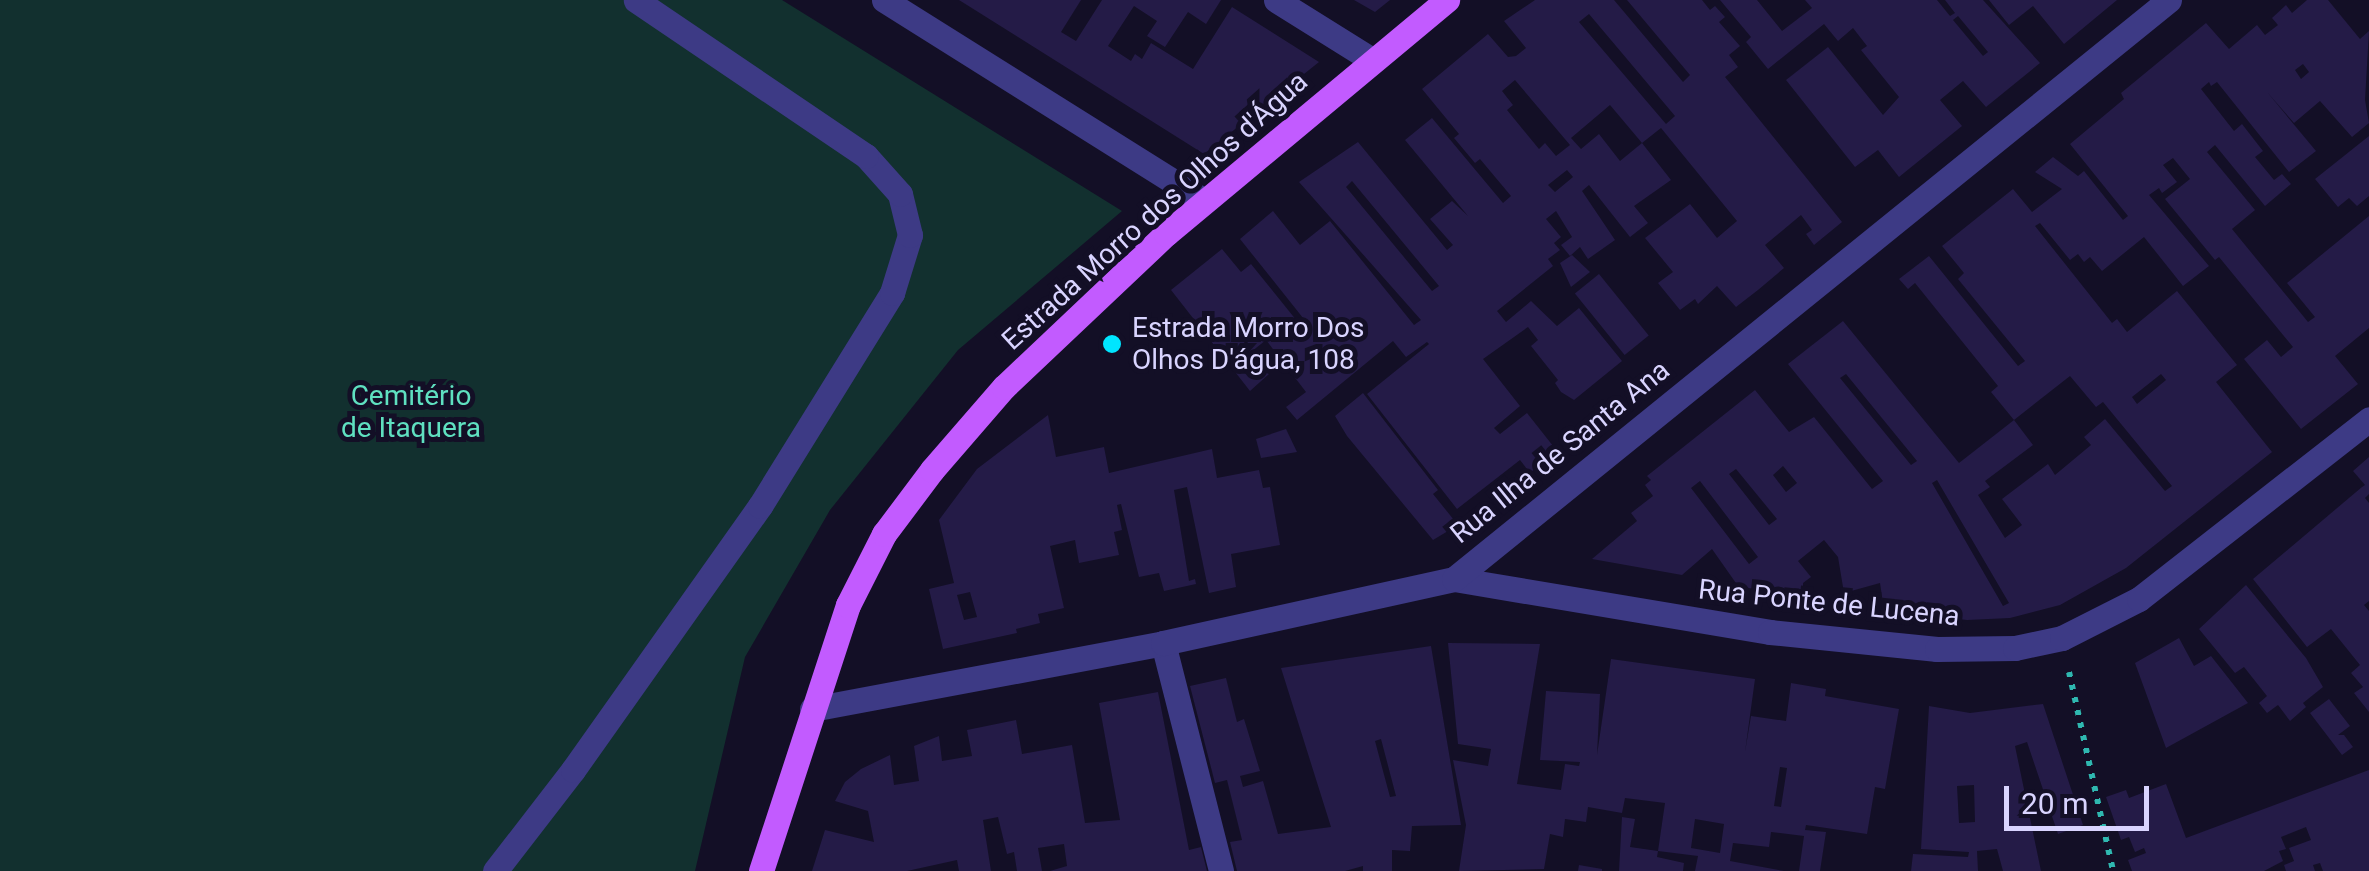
<!DOCTYPE html>
<html>
<head>
<meta charset="utf-8">
<style>
  body { margin:0 }
  #map { position:relative; width:2369px; height:871px; overflow:hidden; background:#130f26; font-family:Roboto,sans-serif }
  div>[style] { position:absolute }
  .green>* { inset:0; background:#12302f }
  .building>* { inset:0; background:#241b47; transform-origin:0 0 }
  .path>* { height:6px; margin-top:-3px; transform-origin:0; background:repeating-linear-gradient(90deg,#2fb8b0 0 5px,transparent 0 13px) }
  .minor>* { height:25px; margin:-12.5px; padding:0 12.5px; transform-origin:12.5px; border-radius:12.5px; background:#3d3a85 }
  .major>* { height:25px; margin:-12.5px; padding:0 12.5px; transform-origin:12.5px; border-radius:12.5px; background:#c25bff }
  .dots>* { width:28px; height:28px; translate:-50% -50%; box-sizing:border-box; border:5px solid #130f26; border-radius:50% }
  span { translate:-50% -50%; white-space:nowrap; text-align:center; line-height:1.15; -webkit-text-stroke:10px #130f26; paint-order:stroke }
  .street-label { font-size:28px; color:#d9d4ff }
  .poi-label { font-size:28px; color:#d9d4ff }
  .left { translate:0 -50%; text-align:left }
  .park-label { font-size:28px; color:#5fe0c0 }
  .scale { position:absolute; left:2004px; top:786px; width:145px; height:45px; box-sizing:border-box; border:5px solid #d9d4ff; border-top:0; padding-left:12px; font-size:30px; line-height:35px; white-space:nowrap; color:#d9d4ff; -webkit-text-stroke:8px #130f26; paint-order:stroke }
</style>
</head>
<body>
<div id="map">
  <div class="green">
    <div style="clip-path:polygon(0 0,782px 0,1122px 211px,958px 350px,830px 510px,745px 657px,695px 871px,0 871px)"></div>
  </div>
  <div class="building">
    <div style="clip-path:polygon(959px 0,1081px 0,1061px 32px,1076px 41px,1102px 0,1221px 0,1206px 24px,1188px 12px,1165px 47px,1147px 36px,1157px 21px,1134px 6px,1108px 46px,1131px 61px,1135px 54px,1142px 59px,1151px 43px,1193px 69px,1232px 7px,1319px 62px,1204px 154px)"></div>
    <div style="clip-path:polygon(1354px 0,1390px 0,1375px 12px)"></div>
    <div style="clip-path:polygon(evenodd,1535px 0,1614px 0,1683px 82px,1690px 75px,1627px 0,1702px 0,1710px 10px,1715px 6px,1725px 17px,1719px 22px,1740px 46px,1729px 55px,1738px 67px,1725px 77px,1842px 222px,1814px 245px,1806px 234px,1812px 230px,1801px 215px,1765px 245px,1784px 268px,1758px 290px,1736px 307px,1717px 286px,1698px 304px,1695px 299px,1680px 310px,1658px 283px,1673px 272px,1645px 238px,1690px 204px,1717px 238px,1737px 221px,1661px 128px,1642px 143px,1610px 105px,1571px 138px,1581px 149px,1599px 134px,1620px 161px,1642px 143px,1671px 180px,1634px 206px,1648px 223px,1630px 237px,1589px 185px,1582px 191px,1615px 240px,1588px 259px,1580px 247px,1570px 256px,1561px 245px,1572px 237px,1556px 211px,1546px 219px,1561px 237px,1554px 243px,1560px 250px,1548px 259px,1553px 266px,1497px 311px,1506px 322px,1531px 301px,1557px 326px,1579px 308px,1622px 361px,1574px 400px,1561px 392px,1555px 383px,1558px 380px,1531px 346px,1538px 340px,1528px 327px,1483px 359px,1520px 406px,1494px 428px,1500px 434px,1527px 413px,1557px 451px,1530px 473px,1520px 460px,1457px 509px,1367px 394px,1429px 344px,1427px 342px,1406px 357px,1393px 341px,1297px 420px,1286px 407px,1306px 392px,1266px 340px,1251px 352px,1269px 374px,1250px 391px,1171px 290px,1222px 249px,1241px 272px,1251px 264px,1301px 326px,1307px 323px,1240px 239px,1273px 211px,1300px 245px,1330px 221px,1414px 325px,1421px 320px,1299px 182px,1358px 142px,1447px 250px,1453px 245px,1430px 219px,1452px 201px,1468px 216px,1405px 140px,1432px 118px,1503px 203px,1511px 196px,1480px 159px,1475px 163px,1454px 138px,1459px 134px,1422px 89px,1488px 34px,1508px 57px,1516px 56px,1526px 48px,1504px 21px,1535px 0,1589px 14px,1675px 116px,1666px 124px,1579px 22px,1589px 14px,1535px 0,1515px 80px,1570px 145px,1556px 156px,1545px 143px,1539px 149px,1507px 110px,1513px 105px,1502px 91px,1515px 80px,1535px 0,1567px 170px,1573px 177px,1555px 192px,1548px 185px,1567px 170px,1535px 0,1352px 181px,1439px 286px,1432px 291px,1346px 187px,1352px 181px)"></div>
    <div style="clip-path:polygon(evenodd,1720px 0,1757px 0,1782px 31px,1812px 8px,1805px 0,1937px 0,1950px 16px,1955px 13px,1945px 0,1983px 0,2040px 63px,1986px 107px,1963px 81px,1940px 100px,1962px 126px,1899px 177px,1878px 150px,1855px 167px,1786px 80px,1828px 47px,1883px 115px,1899px 97px,1861px 50px,1867px 46px,1853px 28px,1838px 41px,1824px 24px,1768px 69px,1746px 42px,1751px 37px,1720px 0,1958px 16px,1988px 52px,1983px 56px,1953px 20px,1958px 16px)"></div>
    <div style="clip-path:polygon(1989px 0,2117px 0,2064px 44px,2033px 6px,2009px 25px)"></div>
    <div style="clip-path:polygon(evenodd,2307px 0,2328px 0,2360px 39px,2369px 31px,2365px 100px,2369px 123px,2352px 137px,2320px 101px,2294px 123px,2267px 92px,2316px 151px,2289px 172px,2217px 82px,2211px 86px,2209px 82px,2201px 89px,2234px 131px,2242px 124px,2263px 151px,2255px 157px,2274px 180px,2282px 174px,2291px 184px,2265px 206px,2215px 145px,2207px 152px,2255px 210px,2232px 229px,2308px 322px,2315px 317px,2287px 283px,2369px 216px,2369px 328px,2335px 356px,2358px 384px,2301px 429px,2244px 359px,2267px 340px,2281px 357px,2293px 347px,2219px 257px,2215px 260px,2165px 199px,2190px 179px,2173px 158px,2163px 165px,2177px 182px,2162px 193px,2159px 188px,2149px 195px,2209px 266px,2183px 286px,2144px 237px,2102px 271px,2090px 257px,2084px 262px,2078px 254px,2070px 260px,2040px 223px,2035px 226px,2112px 323px,2117px 319px,2127px 332px,2177px 291px,2237px 365px,2216px 382px,2272px 452px,2126px 568px,2060px 605px,2010px 618px,1967px 620px,1884px 610px,1880px 583px,1844px 593px,1838px 557px,1824px 540px,1798px 561px,1811px 577px,1803px 583px,1803px 598px,1738px 586px,1712px 549px,1682px 575px,1592px 559px,1637px 521px,1631px 513px,1653px 496px,1645px 485px,1651px 480px,1647px 476px,1755px 390px,1789px 432px,1814px 417px,1872px 489px,1883px 481px,1788px 364px,1843px 321px,1959px 463px,2014px 420px,2033px 445px,1985px 481px,1990px 487px,1978px 495px,2005px 538px,2022px 525px,2002px 499px,2048px 464px,2055px 475px,2091px 445px,2084px 437px,2105px 419px,2165px 491px,2172px 486px,2103px 402px,2096px 407px,2070px 376px,2014px 420px,1991px 392px,1998px 386px,1915px 283px,1908px 289px,1899px 279px,1929px 256px,2018px 366px,2025px 361px,1958px 279px,1964px 273px,1942px 246px,2013px 189px,2032px 212px,2062px 189px,2035px 172px,2053px 157px,2078px 176px,2084px 171px,2123px 220px,2128px 216px,2070px 144px,2124px 99px,2121px 93px,2206px 23px,2229px 49px,2257px 25px,2265px 35px,2278px 25px,2272px 18px,2286px 5px,2292px 13px,2307px 0,2303px 64px,2309px 72px,2301px 79px,2295px 70px,2303px 64px,2307px 0,1846px 374px,1917px 461px,1911px 465px,1840px 378px,1846px 374px,2307px 0,2161px 374px,2166px 380px,2137px 404px,2132px 397px,2161px 374px,2307px 0,1783px 466px,1797px 483px,1786px 492px,1773px 475px,1783px 466px,2307px 0,1736px 469px,1777px 519px,1769px 525px,1729px 474px,1736px 469px,2307px 0,1937px 480px,2009px 603px,2003px 606px,1932px 483px,1937px 480px,2307px 0,1700px 481px,1758px 557px,1749px 564px,1691px 488px,1700px 481px)"></div>
    <div style="clip-path:polygon(2369px 136px,2369px 196px,2357px 206px,2349px 198px,2338px 207px,2315px 179px)"></div>
    <div style="clip-path:polygon(1572px 255px,1590px 272px,1571px 287px,1560px 263px)"></div>
    <div style="left:1599px;top:274px;width:79px;height:31px;rotate:51deg"></div>
    <div style="clip-path:polygon(1363px 393px,1438px 490px,1433px 494px,1458px 525px,1433px 540px,1347px 436px,1335px 416px)"></div>
    <div style="clip-path:polygon(evenodd,1048px 415px,1056px 457px,1104px 447px,1109px 473px,1212px 449px,1217px 478px,1259px 470px,1263px 488px,1270px 487px,1280px 545px,1231px 554px,1236px 587px,1209px 593px,1187px 487px,1174px 490px,1189px 581px,1195px 579px,1196px 584px,1164px 591px,1159px 573px,1139px 577px,1121px 504px,1117px 505px,1122px 530px,1114px 532px,1119px 555px,1079px 563px,1075px 540px,1050px 546px,1064px 608px,1038px 614px,1040px 623px,1016px 629px,1017px 633px,943px 649px,929px 589px,954px 583px,939px 520px,977px 469px,1048px 415px,970px 592px,977px 617px,964px 620px,957px 595px,970px 592px)"></div>
    <div style="clip-path:polygon(1286px 429px,1297px 452px,1261px 458px,1256px 439px)"></div>
    <div style="clip-path:polygon(2369px 457px,2369px 494px,2365px 498px,2369px 503px,2369px 601px,2364px 605px,2369px 611px,2369px 712px,2354px 693px,2363px 687px,2351px 673px,2360px 665px,2331px 629px,2307px 647px,2253px 579px,2362px 487px,2365px 485px,2353px 471px)"></div>
    <div style="clip-path:polygon(2246px 585px,2306px 658px,2323px 687px,2303px 703px,2306px 707px,2290px 721px,2278px 705px,2267px 713px,2259px 703px,2267px 696px,2244px 667px,2235px 673px,2199px 629px)"></div>
    <div style="clip-path:polygon(2179px 638px,2194px 666px,2211px 656px,2248px 703px,2166px 748px,2135px 663px)"></div>
    <div style="clip-path:polygon(evenodd,1448px 643px,1540px 644px,1517px 784px,1561px 790px,1565px 764px,1579px 766px,1580px 762px,1540px 760px,1546px 691px,1600px 694px,1597px 755px,1611px 659px,1755px 679px,1745px 752px,1751px 716px,1786px 721px,1791px 683px,1826px 689px,1825px 696px,1899px 709px,1885px 789px,1875px 787px,1867px 834px,1806px 825px,1805px 830px,1826px 832px,1820px 871px,1799px 871px,1804px 836px,1771px 832px,1769px 847px,1733px 843px,1730px 861px,1784px 871px,1695px 871px,1698px 856px,1658px 851px,1665px 803px,1625px 798px,1622px 813px,1588px 807px,1586px 822px,1565px 819px,1563px 837px,1550px 834px,1544px 869px,1459px 871px,1466px 825px,1453px 760px,1488px 766px,1491px 749px,1458px 744px,1448px 643px,1780px 767px,1787px 768px,1781px 807px,1774px 806px,1780px 767px,1448px 643px,1695px 819px,1724px 824px,1720px 853px,1691px 848px,1695px 819px)"></div>
    <div style="clip-path:polygon(evenodd,1431px 646px,1461px 825px,1412px 826px,1410px 851px,1392px 850px,1392px 871px,1363px 871px,1363px 866px,1345px 871px,1237px 871px,1230px 842px,1242px 840px,1227px 780px,1215px 783px,1190px 686px,1226px 678px,1237px 722px,1244px 719px,1260px 771px,1240px 776px,1243px 787px,1263px 781px,1278px 834px,1331px 827px,1281px 668px,1431px 646px,1381px 739px,1396px 796px,1390px 797px,1375px 741px,1381px 739px)"></div>
    <div style="clip-path:polygon(1158px 692px,1189px 850px,1201px 847px,1207px 871px,1050px 871px,1067px 866px,1064px 844px,1038px 848px,1042px 871px,1017px 871px,1014px 852px,1007px 854px,998px 817px,983px 820px,991px 871px,959px 871px,957px 860px,907px 871px,812px 871px,825px 830px,874px 842px,868px 811px,835px 801px,845px 782px,861px 769px,890px 755px,894px 785px,919px 781px,914px 746px,939px 736px,942px 761px,972px 756px,967px 730px,1016px 720px,1022px 754px,1072px 745px,1085px 823px,1120px 820px,1099px 703px)"></div>
    <div style="clip-path:polygon(2329px 699px,2350px 726px,2338px 735px,2344px 735px,2353px 747px,2342px 755px,2310px 713px)"></div>
    <div style="clip-path:polygon(evenodd,2043px 704px,2083px 825px,2058px 834px,2027px 742px,2015px 746px,2041px 871px,2003px 871px,1997px 849px,1977px 851px,1978px 871px,1911px 871px,1913px 854px,1968px 857px,1969px 852px,1921px 849px,1929px 706px,1970px 713px,2043px 704px,1974px 785px,1975px 822px,1959px 823px,1957px 786px,1974px 785px)"></div>
    <div style="clip-path:polygon(2369px 770px,2369px 871px,2323px 871px,2320px 863px,2313px 865px,2315px 871px,2286px 871px,2284px 865px,2294px 861px,2289px 848px,2311px 840px,2306px 827px,2281px 837px,2286px 849px,2279px 851px,2283px 861px,2264px 871px,2132px 871px,2128px 860px,2146px 853px,2144px 848px,2135px 852px,2129px 837px,2121px 840px,2106px 797px,2126px 790px,2129px 798px,2166px 784px,2186px 838px)"></div>
    <div style="clip-path:polygon(1622px 817px,1635px 819px,1630px 847px,1658px 851px,1657px 857px,1684px 863px,1683px 871px,1619px 871px)"></div>
    <div style="clip-path:polygon(1579px 865px,1602px 869px,1602px 871px,1578px 871px)"></div>
  </div>
  <div class="path">
    <div style="left:2069px;top:672px;width:204px;rotate:77.5deg"></div>
  </div>
  <div class="minor">
    <div style="left:884px;top:0;width:377px;rotate:32.1deg"></div>
    <div style="left:1276px;top:0;width:113px;rotate:32deg"></div>
    <div style="left:1454px;top:579px;width:320px;rotate:9.5deg"></div>
    <div style="left:1770px;top:632px;width:168px;rotate:5.8deg"></div>
    <div style="left:1937px;top:649px;width:78px;rotate:-0.7deg"></div>
    <div style="left:2015px;top:648px;width:48px;rotate:-12deg"></div>
    <div style="left:2062px;top:638px;width:86px;rotate:-26.9deg"></div>
    <div style="left:2139px;top:599px;width:292px;rotate:-38deg"></div>
    <div style="left:1163px;top:643px;width:235px;rotate:75.7deg"></div>
    <div style="left:812px;top:709px;width:357px;rotate:-10.6deg"></div>
    <div style="left:1163px;top:643px;width:298px;rotate:-12.4deg"></div>
    <div style="left:1454px;top:579px;width:920px;rotate:-39deg"></div>
    <div style="left:495px;top:871px;width:128px;rotate:-52.3deg"></div>
    <div style="left:573px;top:770px;width:324px;rotate:-54.7deg"></div>
    <div style="left:760px;top:506px;width:251px;rotate:-58.2deg"></div>
    <div style="left:892px;top:293px;width:61px;rotate:-72.8deg"></div>
    <div style="left:910px;top:235px;width:42px;rotate:-103.7deg"></div>
    <div style="left:900px;top:194px;width:51px;rotate:-131.8deg"></div>
    <div style="left:866px;top:156px;width:278px;rotate:-145.9deg"></div>
  </div>
  <div class="major">
    <div style="left:761px;top:871px;width:280px;rotate:-71.9deg"></div>
    <div style="left:848px;top:605px;width:80px;rotate:-63.1deg"></div>
    <div style="left:884px;top:534px;width:80px;rotate:-53.1deg"></div>
    <div style="left:932px;top:470px;width:110px;rotate:-49.1deg"></div>
    <div style="left:1004px;top:387px;width:223px;rotate:-43.4deg"></div>
    <div style="left:1166px;top:234px;width:366px;rotate:-39.8deg"></div>
  </div>
  <div class="dots">
    <div style="left:1112px;top:344px;background:#00e5ff"></div>
  </div>
  <div class="street-label">
    <span style="left:1155px;top:211px;rotate:-42deg">Estrada Morro dos Olhos d'Água</span>
    <span style="left:1560px;top:452px;rotate:-39deg">Rua Ilha de Santa Ana</span>
    <span style="left:1829px;top:603px;rotate:6deg">Rua Ponte de Lucena</span>
  </div>
  <div class="poi-label">
    <span class="left" style="left:1132px;top:344px">Estrada Morro Dos<br>Olhos D'água, 108</span>
  </div>
  <div class="park-label">
    <span style="left:411px;top:412px">Cemitério<br>de Itaquera</span>
  </div>
  <div class="scale">20 m</div>
</div>
</body>
</html>
